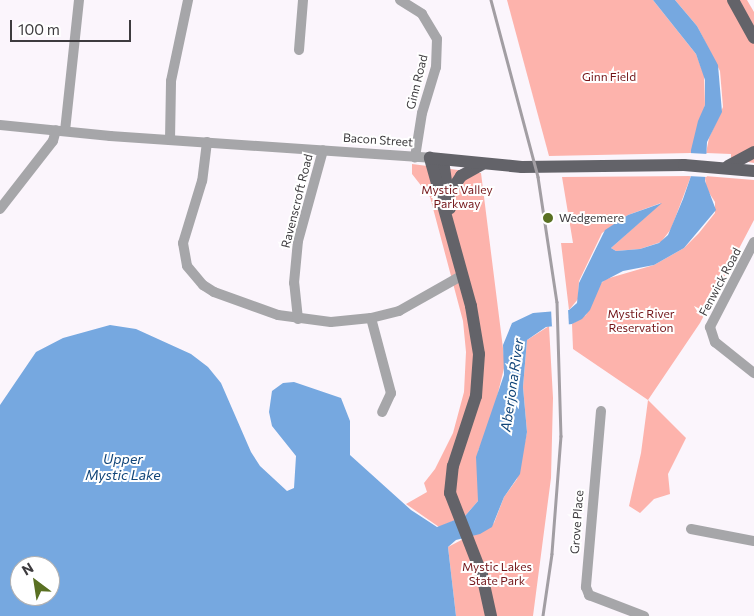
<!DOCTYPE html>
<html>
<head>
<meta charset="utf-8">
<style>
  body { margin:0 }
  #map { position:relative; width:754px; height:616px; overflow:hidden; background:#fbf5fc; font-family:Commissioner,sans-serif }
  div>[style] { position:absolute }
  .green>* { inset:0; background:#fdb3ac }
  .water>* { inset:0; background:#76a8e0 }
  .pier>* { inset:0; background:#fbf5fc; transform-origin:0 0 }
  .minor>* { height:10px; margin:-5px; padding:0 5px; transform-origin:5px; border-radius:5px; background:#a6a6a9 }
  .major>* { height:12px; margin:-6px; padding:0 6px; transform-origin:6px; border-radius:6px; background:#636369 }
  .rail>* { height:2.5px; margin:-1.25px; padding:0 1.25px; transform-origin:1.25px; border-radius:1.25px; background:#a29ea3 }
  .dots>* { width:14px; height:14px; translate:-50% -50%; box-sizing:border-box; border:2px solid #fff; border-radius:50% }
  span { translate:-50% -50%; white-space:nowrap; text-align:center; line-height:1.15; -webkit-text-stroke:4px #fff; paint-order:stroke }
  .park-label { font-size:12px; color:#731518 }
  .street-label { font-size:12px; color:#3d3b3e }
  .poi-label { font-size:12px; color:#3d3b3e }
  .left { translate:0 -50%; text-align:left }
  .water-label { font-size:14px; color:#12467a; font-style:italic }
  .north { position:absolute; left:10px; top:556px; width:50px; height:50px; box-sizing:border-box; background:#fff; border:1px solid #b1b1b2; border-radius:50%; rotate:329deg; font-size:14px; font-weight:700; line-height:20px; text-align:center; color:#3d3b3e }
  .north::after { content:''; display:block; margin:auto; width:18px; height:22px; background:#597022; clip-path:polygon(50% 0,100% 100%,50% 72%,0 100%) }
  .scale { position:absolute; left:10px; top:20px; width:121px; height:22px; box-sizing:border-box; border:2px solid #3d3b3e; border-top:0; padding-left:6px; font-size:15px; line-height:18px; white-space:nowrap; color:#3d3b3e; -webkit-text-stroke:4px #fff; paint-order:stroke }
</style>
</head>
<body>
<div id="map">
  <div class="green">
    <div style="clip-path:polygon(507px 0,653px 0,696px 54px,704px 75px,705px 105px,691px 153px,549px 156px)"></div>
    <div style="clip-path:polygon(675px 0,747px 0,754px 12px,754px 163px,731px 159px,731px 154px,706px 153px,709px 138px,723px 107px,720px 71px,697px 26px)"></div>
    <div style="clip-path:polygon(412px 164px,481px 173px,505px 364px,491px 422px,478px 451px,478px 501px,465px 516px,439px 527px,406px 504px,427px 492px,424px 483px,435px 469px,453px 433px,464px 392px,466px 352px,463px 321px,430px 197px,412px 174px)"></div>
    <div style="clip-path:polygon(691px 176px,671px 229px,661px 242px,640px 249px,616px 251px,611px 248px,661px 203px,628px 215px,602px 233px,579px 281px,578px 299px,569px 310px,561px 243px,573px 243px,562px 177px)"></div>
    <div style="clip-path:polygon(705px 176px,754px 180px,754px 220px,700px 323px,648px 400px,686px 438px,668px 474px,670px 494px,654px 499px,640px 513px,629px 506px,641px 453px,648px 400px,573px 349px,572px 324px,586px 315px,599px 285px,606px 279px,654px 265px,684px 248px,699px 233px,715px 213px,715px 202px,706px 188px)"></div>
    <div style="clip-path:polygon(549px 326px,553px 398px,551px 478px,533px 616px,456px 616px,448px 547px,494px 523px,504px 497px,517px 479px,527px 432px,523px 387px,527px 340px)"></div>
  </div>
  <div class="water">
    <div style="clip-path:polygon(evenodd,653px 0,675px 0,697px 26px,718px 65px,722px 112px,707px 142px,705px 181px,716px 210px,684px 248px,654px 265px,623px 271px,602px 282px,590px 310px,582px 319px,572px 324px,546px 327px,527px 340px,523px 387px,527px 432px,520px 474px,504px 497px,492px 527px,480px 534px,456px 540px,448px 547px,456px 616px,0 616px,0 405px,36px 352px,63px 338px,110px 325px,136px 329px,191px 354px,208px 367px,221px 383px,251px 452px,260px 466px,287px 491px,294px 488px,296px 456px,272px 426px,269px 412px,272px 391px,283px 383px,294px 382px,341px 398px,350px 421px,350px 455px,411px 510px,437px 527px,465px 516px,478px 501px,476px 457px,504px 375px,503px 345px,512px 323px,533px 313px,569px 310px,577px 303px,579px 283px,605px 230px,628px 215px,662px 203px,611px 248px,616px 251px,640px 249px,659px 243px,668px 235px,683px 199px,691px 176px,691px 150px,698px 121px,705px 105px,705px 80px,696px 54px,653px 0,20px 566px,50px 566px,50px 596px,20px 596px,20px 566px)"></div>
  </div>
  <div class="pier">
    <div style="left:689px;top:153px;width:19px;height:23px;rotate:3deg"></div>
    <div style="left:568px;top:308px;width:18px;height:17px;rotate:87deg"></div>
  </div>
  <div class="minor">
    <div style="left:400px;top:0;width:26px;rotate:32deg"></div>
    <div style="left:422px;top:14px;width:29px;rotate:59deg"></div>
    <div style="left:437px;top:39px;width:28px;rotate:92deg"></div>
    <div style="left:436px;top:67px;width:48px;rotate:106.9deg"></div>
    <div style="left:422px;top:113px;width:45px;rotate:99deg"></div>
    <div style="left:299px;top:50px;width:50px;rotate:-85.4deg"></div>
    <div style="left:0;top:125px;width:111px;rotate:5.7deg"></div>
    <div style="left:110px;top:136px;width:321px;rotate:3.9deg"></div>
    <div style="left:65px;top:131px;width:132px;rotate:-83.9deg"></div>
    <div style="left:170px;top:140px;width:59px;rotate:-89deg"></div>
    <div style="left:171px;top:81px;width:83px;rotate:-78.1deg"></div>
    <div style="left:207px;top:142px;width:39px;rotate:97deg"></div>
    <div style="left:202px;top:181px;width:65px;rotate:107deg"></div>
    <div style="left:183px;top:243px;width:23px;rotate:80deg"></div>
    <div style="left:187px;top:266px;width:25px;rotate:50deg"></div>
    <div style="left:203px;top:285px;width:13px;rotate:32deg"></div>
    <div style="left:214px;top:292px;width:68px;rotate:19.8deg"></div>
    <div style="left:278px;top:315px;width:53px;rotate:7.5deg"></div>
    <div style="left:331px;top:322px;width:40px;rotate:-5.7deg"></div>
    <div style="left:371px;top:318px;width:29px;rotate:-14deg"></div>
    <div style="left:399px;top:311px;width:73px;rotate:-29.4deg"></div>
    <div style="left:0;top:209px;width:86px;rotate:-52.1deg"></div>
    <div style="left:53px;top:141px;width:11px;rotate:-75deg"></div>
    <div style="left:754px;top:242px;width:96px;rotate:117.4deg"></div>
    <div style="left:710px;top:327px;width:16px;rotate:72deg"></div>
    <div style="left:715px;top:342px;width:50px;rotate:38.5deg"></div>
    <div style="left:371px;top:318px;width:78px;rotate:75.1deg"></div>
    <div style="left:391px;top:393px;width:21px;rotate:115deg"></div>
    <div style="left:298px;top:319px;width:36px;rotate:-96deg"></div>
    <div style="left:294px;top:283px;width:42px;rotate:-84.6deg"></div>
    <div style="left:298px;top:241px;width:94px;rotate:-74.6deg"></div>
    <div style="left:601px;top:411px;width:177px;rotate:94.9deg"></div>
    <div style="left:586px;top:587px;width:9px;rotate:69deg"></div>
    <div style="left:589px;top:595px;width:59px;rotate:20.9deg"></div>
    <div style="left:691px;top:529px;width:64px;rotate:10.8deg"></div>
  </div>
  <div class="major">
    <div style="left:733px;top:0;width:43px;rotate:61.1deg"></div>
    <div style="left:443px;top:160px;width:49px;rotate:81.9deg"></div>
    <div style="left:728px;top:166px;width:30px;rotate:-28deg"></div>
    <div style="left:449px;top:194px;width:22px;rotate:-56deg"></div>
    <div style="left:461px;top:176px;width:23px;rotate:-29deg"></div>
    <div style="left:491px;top:616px;width:42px;rotate:-102.4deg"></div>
    <div style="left:482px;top:575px;width:88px;rotate:-111.3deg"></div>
    <div style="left:450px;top:493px;width:27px;rotate:-84deg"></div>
    <div style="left:453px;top:466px;width:74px;rotate:-71.8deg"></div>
    <div style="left:476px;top:396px;width:42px;rotate:-85.9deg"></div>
    <div style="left:479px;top:354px;width:49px;rotate:-99.5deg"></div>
    <div style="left:471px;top:306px;width:154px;rotate:-105.5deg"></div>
    <div style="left:430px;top:158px;width:92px;rotate:5.6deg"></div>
    <div style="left:522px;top:167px;width:162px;rotate:-0.7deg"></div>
    <div style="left:684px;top:165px;width:70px;rotate:4.9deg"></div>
  </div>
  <div class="rail">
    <div style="left:491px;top:0;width:183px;rotate:75.1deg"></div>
    <div style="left:538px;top:177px;width:126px;rotate:81.4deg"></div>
    <div style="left:557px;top:302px;width:134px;rotate:88.3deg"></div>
    <div style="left:561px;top:436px;width:118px;rotate:94.4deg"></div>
    <div style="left:552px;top:554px;width:63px;rotate:98.3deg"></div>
  </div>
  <div class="dots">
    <div style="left:548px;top:218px;background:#597022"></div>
  </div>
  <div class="park-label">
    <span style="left:609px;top:77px">Ginn Field</span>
    <span style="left:457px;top:197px">Mystic Valley<br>Parkway</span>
    <span style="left:641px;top:321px">Mystic River<br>Reservation</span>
    <span style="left:497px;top:574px">Mystic Lakes<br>State Park</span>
  </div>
  <div class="street-label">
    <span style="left:417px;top:82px;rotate:-76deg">Ginn Road</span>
    <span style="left:378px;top:140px;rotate:4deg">Bacon Street</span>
    <span style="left:297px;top:201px;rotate:-76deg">Ravenscroft Road</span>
    <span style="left:720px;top:282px;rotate:-62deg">Fenwick Road</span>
    <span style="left:577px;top:522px;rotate:-86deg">Grove Place</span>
  </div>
  <div class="poi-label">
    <span class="left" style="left:559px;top:218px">Wedgemere</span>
  </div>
  <div class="water-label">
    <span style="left:512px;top:385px;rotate:-82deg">Aberjona River</span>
    <span style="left:123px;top:467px">Upper<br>Mystic Lake</span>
  </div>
  <div class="north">N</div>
  <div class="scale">100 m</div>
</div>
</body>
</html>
